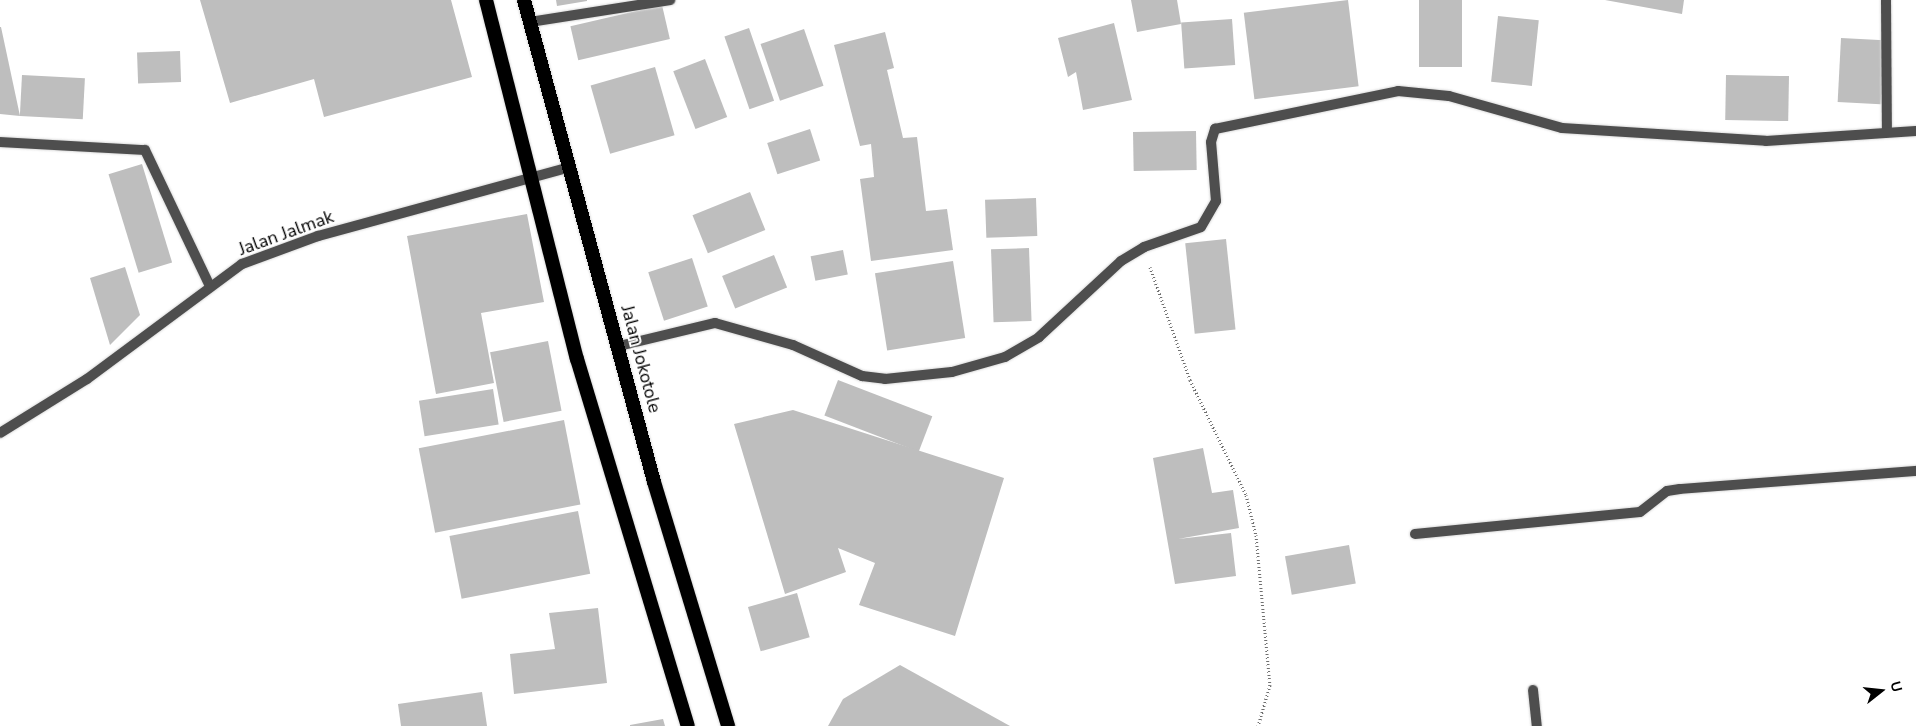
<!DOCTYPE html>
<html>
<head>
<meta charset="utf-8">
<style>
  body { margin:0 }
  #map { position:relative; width:1916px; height:726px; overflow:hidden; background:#fff; font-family:"Nunito Sans",sans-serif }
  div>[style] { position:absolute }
  .building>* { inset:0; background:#bebebe; transform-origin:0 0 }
  .path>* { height:3px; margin-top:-1.5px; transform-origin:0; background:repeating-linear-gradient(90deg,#707070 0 1px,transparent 0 3.5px) }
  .roads { filter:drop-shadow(0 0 1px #dbdbdb) drop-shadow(0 0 1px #dbdbdb) }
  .minor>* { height:10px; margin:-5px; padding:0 5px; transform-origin:5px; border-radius:5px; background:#4e4e4e }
  .trunk>* { height:14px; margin:-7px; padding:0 7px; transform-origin:7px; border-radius:7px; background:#000 }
  span { translate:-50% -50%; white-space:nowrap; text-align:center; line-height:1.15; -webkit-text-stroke:4px #fff; paint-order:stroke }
  .street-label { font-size:18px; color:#000 }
  .north { position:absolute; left:1856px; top:666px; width:50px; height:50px; -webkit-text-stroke:4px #fff; paint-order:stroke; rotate:74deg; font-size:14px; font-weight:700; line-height:20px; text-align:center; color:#000 }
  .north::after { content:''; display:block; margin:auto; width:18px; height:22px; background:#000; clip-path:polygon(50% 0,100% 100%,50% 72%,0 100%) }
</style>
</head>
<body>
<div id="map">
  <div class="building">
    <div style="clip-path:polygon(200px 0,451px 0,472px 77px,324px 117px,314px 79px,230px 103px)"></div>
    <div style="clip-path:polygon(556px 0,587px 0,587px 1px,557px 6px)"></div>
    <div style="clip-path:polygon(1131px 0,1177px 0,1181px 24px,1137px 32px)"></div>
    <div style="left:1348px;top:0;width:87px;height:105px;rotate:83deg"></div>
    <div style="left:1419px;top:0;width:43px;height:67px"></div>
    <div style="clip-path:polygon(1605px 0,1684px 0,1682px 14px)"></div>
    <div style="left:662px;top:5px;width:35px;height:94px;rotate:77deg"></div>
    <div style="left:1498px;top:16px;width:41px;height:66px;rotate:6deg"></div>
    <div style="left:1232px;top:19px;width:46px;height:51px;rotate:86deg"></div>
    <div style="clip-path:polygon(1114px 23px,1132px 100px,1083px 110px,1076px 72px,1068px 77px,1058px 38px)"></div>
    <div style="clip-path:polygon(0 27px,1px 27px,20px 116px,0 114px)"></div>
    <div style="left:749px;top:28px;width:77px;height:26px;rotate:71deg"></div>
    <div style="left:804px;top:29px;width:60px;height:46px;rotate:71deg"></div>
    <div style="clip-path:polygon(885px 32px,894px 68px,887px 70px,903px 138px,917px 137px,926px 211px,947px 209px,953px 250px,871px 261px,860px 179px,874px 177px,871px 144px,860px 146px,834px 45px)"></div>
    <div style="left:1841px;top:38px;width:43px;height:64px;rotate:3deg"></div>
    <div style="left:180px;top:51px;width:31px;height:43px;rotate:88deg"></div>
    <div style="left:705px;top:59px;width:62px;height:34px;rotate:69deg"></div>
    <div style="left:655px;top:67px;width:71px;height:67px;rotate:74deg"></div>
    <div style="left:22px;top:75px;width:63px;height:41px;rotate:3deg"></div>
    <div style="left:1726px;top:75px;width:63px;height:45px;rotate:1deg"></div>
    <div style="left:810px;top:129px;width:33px;height:45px;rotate:72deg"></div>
    <div style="left:1196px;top:131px;width:39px;height:63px;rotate:89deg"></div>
    <div style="left:142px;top:164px;width:103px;height:35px;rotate:73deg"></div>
    <div style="left:750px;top:192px;width:41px;height:62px;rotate:68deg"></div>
    <div style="left:1036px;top:198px;width:38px;height:51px;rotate:88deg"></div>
    <div style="clip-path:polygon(527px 214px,544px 302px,481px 313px,494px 383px,436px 394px,407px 236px)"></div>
    <div style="left:1226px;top:239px;width:91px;height:41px;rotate:84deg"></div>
    <div style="left:1029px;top:248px;width:73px;height:38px;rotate:88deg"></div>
    <div style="left:843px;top:250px;width:25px;height:33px;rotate:79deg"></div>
    <div style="left:774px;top:255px;width:35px;height:56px;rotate:68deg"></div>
    <div style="left:692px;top:258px;width:51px;height:46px;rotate:72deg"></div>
    <div style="left:953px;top:261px;width:78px;height:79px;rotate:81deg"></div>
    <div style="clip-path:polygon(125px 267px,140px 315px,110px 345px,90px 278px)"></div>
    <div style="left:548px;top:341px;width:71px;height:59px;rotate:79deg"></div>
    <div style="left:838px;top:380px;width:101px;height:38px;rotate:21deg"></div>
    <div style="left:493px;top:389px;width:36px;height:75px;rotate:81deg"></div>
    <div style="clip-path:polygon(793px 410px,1004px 478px,955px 636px,859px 605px,875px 563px,838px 548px,846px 572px,785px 594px,734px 424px)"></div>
    <div style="left:564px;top:420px;width:86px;height:148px;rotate:79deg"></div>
    <div style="clip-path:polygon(1203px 448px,1212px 493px,1233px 490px,1239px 528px,1178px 539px,1231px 533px,1236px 576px,1175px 584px,1153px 458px)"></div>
    <div style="left:578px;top:511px;width:64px;height:131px;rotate:79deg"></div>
    <div style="left:1349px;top:545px;width:39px;height:65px;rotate:80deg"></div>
    <div style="left:797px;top:593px;width:46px;height:51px;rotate:74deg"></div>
    <div style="clip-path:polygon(598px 608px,607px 683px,514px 694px,510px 654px,555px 649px,549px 613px)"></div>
    <div style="clip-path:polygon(900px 665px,1010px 726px,828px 726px,843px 699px)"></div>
    <div style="clip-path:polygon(482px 692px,487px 726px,401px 726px,398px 704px)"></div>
    <div style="clip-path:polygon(663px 719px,665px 726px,630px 726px,630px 725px)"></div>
  </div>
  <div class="path">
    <div style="left:1150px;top:267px;width:120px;rotate:70.5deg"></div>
    <div style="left:1190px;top:380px;width:128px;rotate:64deg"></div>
    <div style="left:1246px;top:495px;width:41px;rotate:76deg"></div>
    <div style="left:1256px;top:535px;width:151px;rotate:84.7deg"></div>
    <div style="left:1270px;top:685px;width:43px;rotate:106.3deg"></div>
  </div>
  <div class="roads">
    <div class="minor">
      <div style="left:1886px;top:0;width:131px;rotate:89.6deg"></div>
      <div style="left:530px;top:22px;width:142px;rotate:-8.9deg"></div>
      <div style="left:0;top:142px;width:145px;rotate:3.2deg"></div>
      <div style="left:145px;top:150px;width:151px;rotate:64.5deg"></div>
      <div style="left:619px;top:346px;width:99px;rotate:-13.5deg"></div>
      <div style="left:715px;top:323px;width:81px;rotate:15.8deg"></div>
      <div style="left:793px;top:345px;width:76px;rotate:24.2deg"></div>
      <div style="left:862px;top:376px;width:23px;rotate:7deg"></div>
      <div style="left:885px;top:379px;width:67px;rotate:-6deg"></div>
      <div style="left:952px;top:372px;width:55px;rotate:-15.8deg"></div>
      <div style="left:1005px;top:357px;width:39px;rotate:-30deg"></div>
      <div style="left:1039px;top:337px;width:112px;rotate:-42.8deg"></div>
      <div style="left:1121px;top:261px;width:27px;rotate:-31deg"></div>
      <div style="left:1144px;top:247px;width:60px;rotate:-19.3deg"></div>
      <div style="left:1201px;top:227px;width:30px;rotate:-60deg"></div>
      <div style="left:1216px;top:201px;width:59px;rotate:-94.8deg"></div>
      <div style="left:1211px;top:142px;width:14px;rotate:-73deg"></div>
      <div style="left:1215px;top:129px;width:187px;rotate:-11.7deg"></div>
      <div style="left:1398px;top:91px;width:51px;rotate:5.6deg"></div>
      <div style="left:1449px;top:96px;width:117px;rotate:15.8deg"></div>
      <div style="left:1562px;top:128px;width:204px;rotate:3.6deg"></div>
      <div style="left:1766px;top:141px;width:150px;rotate:-3.8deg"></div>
      <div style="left:0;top:433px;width:102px;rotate:-31.8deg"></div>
      <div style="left:87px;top:379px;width:193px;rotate:-36.6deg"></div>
      <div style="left:242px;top:264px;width:81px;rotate:-20.2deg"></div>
      <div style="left:318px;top:236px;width:258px;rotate:-15.3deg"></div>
      <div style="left:1415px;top:534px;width:226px;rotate:-5.6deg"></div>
      <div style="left:1640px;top:512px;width:34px;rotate:-38deg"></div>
      <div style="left:1667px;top:491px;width:13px;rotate:-9deg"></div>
      <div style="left:1680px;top:489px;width:237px;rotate:-4.4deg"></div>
      <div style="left:1533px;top:690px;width:36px;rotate:84deg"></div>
    </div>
    <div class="trunk">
      <div style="left:486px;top:0;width:370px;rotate:75.8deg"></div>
      <div style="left:577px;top:359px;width:383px;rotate:73.2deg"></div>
      <div style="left:524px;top:0;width:499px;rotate:74.9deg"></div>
      <div style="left:654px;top:482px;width:255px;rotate:73.1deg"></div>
    </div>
  </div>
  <div class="street-label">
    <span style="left:286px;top:233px;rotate:-20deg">Jalan Jalmak</span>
    <span style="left:641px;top:359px;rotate:75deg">Jalan Jokotole</span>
  </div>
  <div class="north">U</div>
</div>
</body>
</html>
